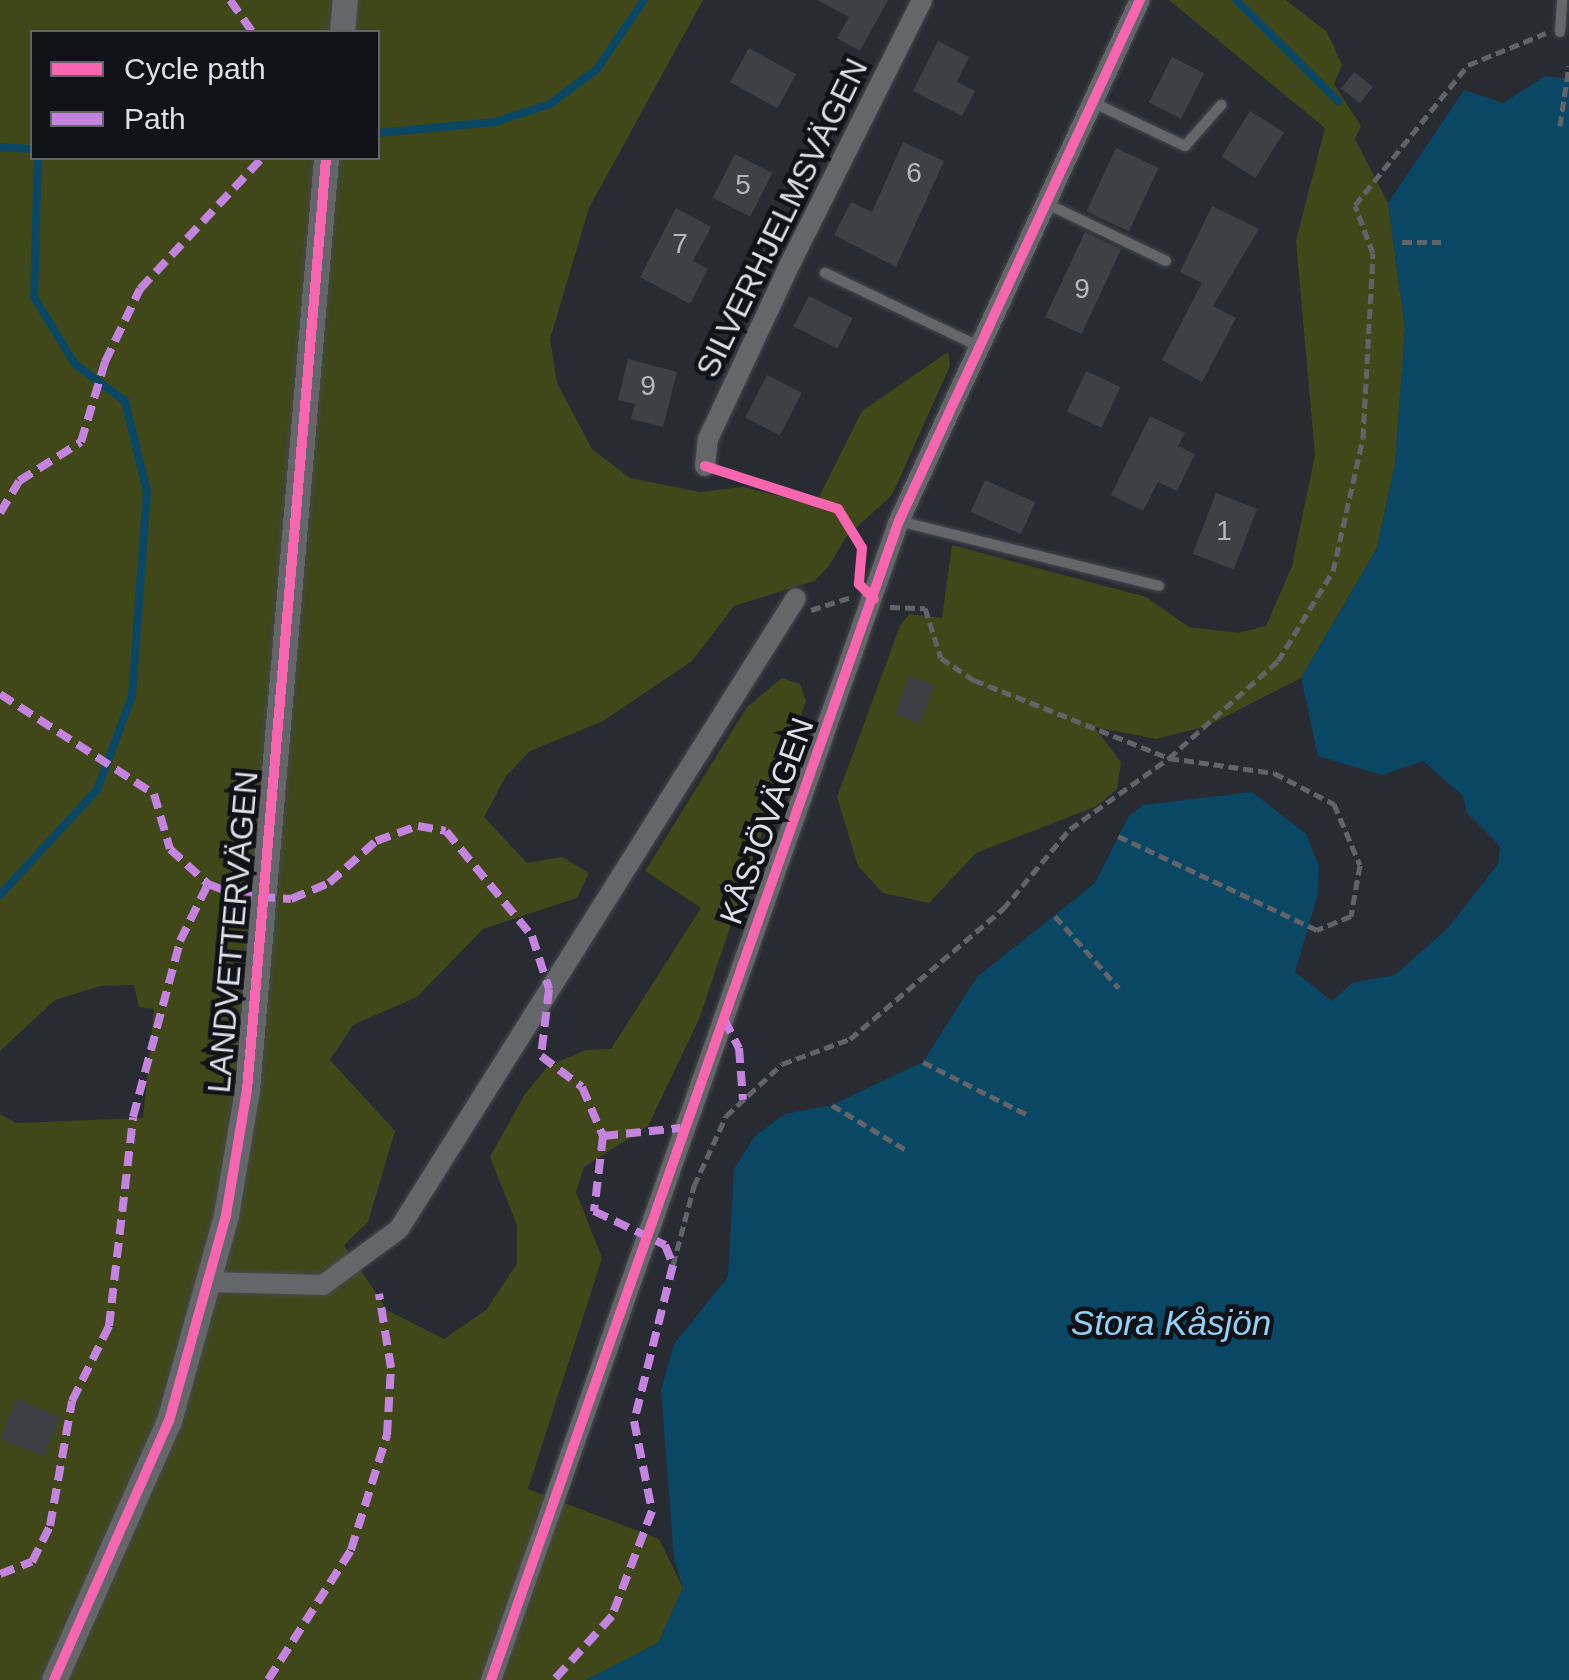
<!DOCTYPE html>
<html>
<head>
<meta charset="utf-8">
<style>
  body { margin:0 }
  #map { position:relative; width:1569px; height:1680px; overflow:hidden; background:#282b32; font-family:Arial,sans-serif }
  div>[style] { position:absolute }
  .green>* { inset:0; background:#40481a }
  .water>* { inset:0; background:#094764 }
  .stream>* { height:8px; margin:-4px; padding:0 4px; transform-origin:4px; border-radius:4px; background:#094764 }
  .building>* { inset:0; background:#3e4046; transform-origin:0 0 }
  .path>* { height:5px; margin-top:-2.5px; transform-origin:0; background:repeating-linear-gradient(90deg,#616368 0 10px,transparent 0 15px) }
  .roads { filter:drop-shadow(0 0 2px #46484e) drop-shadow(0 0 2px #46484e) }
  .service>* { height:10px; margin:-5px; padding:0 5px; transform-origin:5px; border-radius:5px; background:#64666a }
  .minor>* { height:20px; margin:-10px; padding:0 10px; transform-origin:10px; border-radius:10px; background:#64666a }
  .tertiary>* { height:25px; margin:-12.5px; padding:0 12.5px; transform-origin:12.5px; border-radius:12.5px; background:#64666a }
  .quiet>* { height:8px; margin-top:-4px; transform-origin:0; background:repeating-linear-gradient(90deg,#c483df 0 15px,transparent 0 23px) }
  .cycleway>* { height:10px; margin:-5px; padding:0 5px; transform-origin:5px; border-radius:5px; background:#f766af }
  span { translate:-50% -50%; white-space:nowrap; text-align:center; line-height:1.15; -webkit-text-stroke:9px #101217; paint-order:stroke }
  .number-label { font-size:28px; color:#b5b7bf }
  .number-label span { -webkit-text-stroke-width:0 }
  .street-label { font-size:32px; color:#dddfe7 }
  .water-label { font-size:35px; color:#95cff3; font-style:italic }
  .legend { position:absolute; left:30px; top:30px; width:350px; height:130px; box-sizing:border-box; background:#101217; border:2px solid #62646a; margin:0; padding:12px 18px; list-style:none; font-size:30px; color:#dddfe7 }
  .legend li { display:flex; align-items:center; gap:20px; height:50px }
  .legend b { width:50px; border:2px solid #62646a }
</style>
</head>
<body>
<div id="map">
  <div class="green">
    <div style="clip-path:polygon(evenodd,0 0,703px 0,589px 208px,550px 339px,557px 383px,592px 449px,630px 478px,700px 492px,743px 487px,815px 505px,862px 411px,948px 352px,950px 366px,892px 495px,846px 537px,829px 566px,814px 581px,734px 606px,692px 661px,603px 721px,530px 751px,506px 776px,484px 817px,527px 863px,562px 857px,589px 873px,577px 898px,483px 929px,417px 997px,353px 1025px,330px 1060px,395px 1131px,368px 1222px,344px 1245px,387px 1310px,444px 1339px,486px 1310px,517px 1264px,517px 1225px,490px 1157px,525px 1094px,548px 1066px,586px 1050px,611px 1049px,701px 908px,645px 871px,747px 707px,782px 678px,800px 684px,806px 701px,700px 1017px,648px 1126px,584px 1167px,576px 1192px,602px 1258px,528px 1489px,659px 1539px,683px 1588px,658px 1643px,586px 1680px,0 1680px,0 1114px,16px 1123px,143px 1118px,154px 1009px,139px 1007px,134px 985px,100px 986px,55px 1000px,0 1051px,0 0,32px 32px,378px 32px,378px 158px,32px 158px,32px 32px)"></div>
    <div style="clip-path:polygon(1169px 0,1286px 0,1327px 32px,1342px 65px,1334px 84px,1361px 126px,1355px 139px,1388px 203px,1405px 329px,1395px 464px,1377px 548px,1301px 678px,1207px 726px,1156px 739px,1094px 727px,1121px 762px,1117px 789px,1097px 806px,976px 853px,929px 903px,883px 893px,858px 866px,837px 797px,900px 626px,909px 614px,942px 618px,952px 545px,1146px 597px,1189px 627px,1238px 633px,1266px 626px,1292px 566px,1315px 455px,1296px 241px,1325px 128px)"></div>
  </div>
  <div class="water">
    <div style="clip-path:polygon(1545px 76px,1569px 79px,1569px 1680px,586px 1680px,658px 1643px,683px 1588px,674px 1558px,661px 1390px,674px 1344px,728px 1277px,734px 1169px,755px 1136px,785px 1114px,832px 1105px,923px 1062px,977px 977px,1095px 883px,1129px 816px,1143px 805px,1252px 792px,1306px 834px,1319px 866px,1317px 897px,1295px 972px,1332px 1001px,1352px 983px,1395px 975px,1448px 928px,1498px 864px,1500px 846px,1467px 813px,1463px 796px,1423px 761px,1382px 775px,1318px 756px,1301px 678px,1377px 548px,1395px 464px,1405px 329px,1388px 203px,1464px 90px,1503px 103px)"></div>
  </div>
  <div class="stream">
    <div style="left:1236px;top:0;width:144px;rotate:44.7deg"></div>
    <div style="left:378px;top:133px;width:118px;rotate:-5.4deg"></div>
    <div style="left:495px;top:122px;width:58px;rotate:-18.1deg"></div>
    <div style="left:550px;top:104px;width:59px;rotate:-36.7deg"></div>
    <div style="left:597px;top:69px;width:83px;rotate:-55.7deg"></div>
    <div style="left:0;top:147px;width:32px;rotate:4deg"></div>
    <div style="left:0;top:895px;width:143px;rotate:-47.3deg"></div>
    <div style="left:97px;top:790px;width:100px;rotate:-69.6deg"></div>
    <div style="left:132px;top:696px;width:205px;rotate:-85.8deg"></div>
    <div style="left:147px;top:492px;width:94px;rotate:-103.6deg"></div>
    <div style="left:125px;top:401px;width:62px;rotate:-143.5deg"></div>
    <div style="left:75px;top:364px;width:79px;rotate:-121.5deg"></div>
    <div style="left:34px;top:297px;width:139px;rotate:-88.4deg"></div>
  </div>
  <div class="building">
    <div style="clip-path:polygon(817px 0,888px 0,860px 51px,837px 38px,849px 17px)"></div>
    <div style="clip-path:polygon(938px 41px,969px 57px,957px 82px,975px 91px,962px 116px,913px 91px)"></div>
    <div style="left:749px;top:48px;width:54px;height:39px;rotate:29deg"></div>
    <div style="left:1172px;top:57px;width:36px;height:51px;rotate:27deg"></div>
    <div style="left:1354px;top:72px;width:24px;height:21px;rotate:38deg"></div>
    <div style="left:1250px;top:111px;width:40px;height:54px;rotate:32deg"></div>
    <div style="clip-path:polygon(903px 142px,944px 161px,896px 267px,834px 235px,851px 202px,872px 212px)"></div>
    <div style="left:1116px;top:148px;width:47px;height:70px;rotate:25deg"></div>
    <div style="left:735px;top:154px;width:42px;height:49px;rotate:27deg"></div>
    <div style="clip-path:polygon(1212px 206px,1259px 229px,1213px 306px,1236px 318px,1202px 382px,1162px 360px,1202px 283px,1180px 272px)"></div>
    <div style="clip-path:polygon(676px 208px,711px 227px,693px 261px,708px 269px,690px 304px,640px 277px)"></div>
    <div style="left:1085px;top:232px;width:40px;height:94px;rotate:25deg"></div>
    <div style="left:809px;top:296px;width:49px;height:34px;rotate:27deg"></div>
    <div style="clip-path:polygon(628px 359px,677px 372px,663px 427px,631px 419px,635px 404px,618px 400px)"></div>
    <div style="left:1086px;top:371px;width:38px;height:45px;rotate:25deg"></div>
    <div style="left:767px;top:375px;width:39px;height:48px;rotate:27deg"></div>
    <div style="clip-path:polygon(1150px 416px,1185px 433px,1178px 446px,1195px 454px,1177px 491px,1158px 482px,1143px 511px,1111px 495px)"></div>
    <div style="left:985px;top:480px;width:55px;height:35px;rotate:24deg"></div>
    <div style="left:1216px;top:493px;width:44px;height:65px;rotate:21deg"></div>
    <div style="left:909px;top:676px;width:27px;height:41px;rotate:20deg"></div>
    <div style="left:17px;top:1399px;width:47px;height:43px;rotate:23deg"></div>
  </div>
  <div class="path">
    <div style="left:1560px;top:126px;width:61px;rotate:-81.5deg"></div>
    <div style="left:1402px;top:242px;width:39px"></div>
    <div style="left:890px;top:607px;width:35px;rotate:2deg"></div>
    <div style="left:925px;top:608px;width:52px;rotate:72.3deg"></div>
    <div style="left:941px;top:658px;width:40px;rotate:34deg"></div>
    <div style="left:974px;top:680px;width:210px;rotate:21.8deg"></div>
    <div style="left:1169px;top:758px;width:106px;rotate:8.1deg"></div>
    <div style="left:1274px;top:773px;width:68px;rotate:27.3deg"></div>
    <div style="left:1334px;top:804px;width:66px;rotate:66.9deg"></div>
    <div style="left:1360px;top:865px;width:52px;rotate:100deg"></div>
    <div style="left:1351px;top:916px;width:37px;rotate:158deg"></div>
    <div style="left:1317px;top:930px;width:220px;rotate:-154.7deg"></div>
    <div style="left:811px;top:610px;width:42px;rotate:-18deg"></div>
    <div style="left:1055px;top:916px;width:96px;rotate:48.4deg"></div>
    <div style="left:923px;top:1062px;width:120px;rotate:26.8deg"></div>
    <div style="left:832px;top:1105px;width:87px;rotate:31.3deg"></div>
    <div style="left:673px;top:1265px;width:82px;rotate:-75.1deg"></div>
    <div style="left:694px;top:1186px;width:77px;rotate:-65.4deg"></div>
    <div style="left:726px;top:1116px;width:76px;rotate:-42.9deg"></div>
    <div style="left:782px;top:1064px;width:72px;rotate:-20.2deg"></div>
    <div style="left:850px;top:1039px;width:201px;rotate:-40.4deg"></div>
    <div style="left:1003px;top:909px;width:104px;rotate:-50.1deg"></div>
    <div style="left:1070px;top:829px;width:122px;rotate:-35.6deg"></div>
    <div style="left:1169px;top:758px;width:146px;rotate:-41.7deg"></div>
    <div style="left:1278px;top:661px;width:105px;rotate:-58.6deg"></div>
    <div style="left:1333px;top:571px;width:136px;rotate:-77.3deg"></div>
    <div style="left:1363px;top:438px;width:185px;rotate:-86.9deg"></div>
    <div style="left:1373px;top:253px;width:51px;rotate:-110.6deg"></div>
    <div style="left:1355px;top:205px;width:180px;rotate:-51.1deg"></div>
    <div style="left:1468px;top:65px;width:84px;rotate:-22.3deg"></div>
  </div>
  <div class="roads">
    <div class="service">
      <div style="left:1560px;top:32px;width:32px;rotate:-86deg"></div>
      <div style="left:1092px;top:102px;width:103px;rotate:25.3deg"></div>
      <div style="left:1185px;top:146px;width:55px;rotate:-48.7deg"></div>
      <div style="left:1045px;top:203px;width:134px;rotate:25.6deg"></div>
      <div style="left:825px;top:273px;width:167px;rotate:25.5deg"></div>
      <div style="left:899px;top:521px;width:268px;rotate:14deg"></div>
    </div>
    <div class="minor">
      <div style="left:705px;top:466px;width:27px;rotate:-84deg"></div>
      <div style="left:708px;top:439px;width:198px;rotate:-64.9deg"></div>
      <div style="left:792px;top:260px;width:291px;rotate:-63.4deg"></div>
      <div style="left:210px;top:1282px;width:113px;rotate:1.5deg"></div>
      <div style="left:323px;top:1285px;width:94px;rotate:-36.4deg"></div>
      <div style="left:399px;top:1229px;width:745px;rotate:-57.82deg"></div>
      <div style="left:491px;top:1680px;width:1229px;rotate:-70.61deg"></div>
      <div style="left:899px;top:521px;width:574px;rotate:-65.18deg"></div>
    </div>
    <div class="tertiary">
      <div style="left:342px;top:32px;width:32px;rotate:-85deg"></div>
      <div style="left:54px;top:1680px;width:283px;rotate:-66.1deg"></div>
      <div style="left:169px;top:1421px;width:214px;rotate:-74.5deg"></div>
      <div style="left:226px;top:1215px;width:127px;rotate:-80.5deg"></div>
      <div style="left:247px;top:1090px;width:935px;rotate:-85.15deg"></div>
    </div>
  </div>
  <div class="quiet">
    <div style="left:230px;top:0;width:39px;rotate:55deg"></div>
    <div style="left:0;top:513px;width:37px;rotate:-59deg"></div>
    <div style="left:19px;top:481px;width:73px;rotate:-32.2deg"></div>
    <div style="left:81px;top:442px;width:84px;rotate:-73.3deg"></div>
    <div style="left:105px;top:362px;width:81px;rotate:-64.4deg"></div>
    <div style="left:140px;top:289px;width:179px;rotate:-47deg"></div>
    <div style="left:0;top:694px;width:184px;rotate:33deg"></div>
    <div style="left:154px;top:794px;width:57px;rotate:73.8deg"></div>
    <div style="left:170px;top:849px;width:52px;rotate:42.6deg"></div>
    <div style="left:208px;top:884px;width:31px;rotate:21deg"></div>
    <div style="left:237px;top:895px;width:54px;rotate:4.2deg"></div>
    <div style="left:291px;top:899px;width:41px;rotate:-22.8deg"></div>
    <div style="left:329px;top:883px;width:63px;rotate:-41.8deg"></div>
    <div style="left:376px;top:841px;width:45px;rotate:-19.7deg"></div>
    <div style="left:418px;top:826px;width:28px;rotate:10deg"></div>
    <div style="left:446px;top:831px;width:136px;rotate:50.7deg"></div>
    <div style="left:532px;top:936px;width:56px;rotate:72.2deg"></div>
    <div style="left:549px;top:989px;width:67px;rotate:96.8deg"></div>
    <div style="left:541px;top:1056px;width:51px;rotate:37.1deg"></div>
    <div style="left:582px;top:1087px;width:53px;rotate:66.8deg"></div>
    <div style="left:603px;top:1136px;width:76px;rotate:96.8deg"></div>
    <div style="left:594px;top:1211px;width:79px;rotate:25.6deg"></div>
    <div style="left:665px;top:1245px;width:22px;rotate:68deg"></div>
    <div style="left:673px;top:1265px;width:161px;rotate:104deg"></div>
    <div style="left:634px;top:1421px;width:92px;rotate:78.7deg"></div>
    <div style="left:652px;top:1511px;width:112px;rotate:110.9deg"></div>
    <div style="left:612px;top:1616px;width:86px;rotate:132.2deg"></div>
    <div style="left:724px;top:1019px;width:33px;rotate:63deg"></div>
    <div style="left:739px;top:1048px;width:52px;rotate:85.6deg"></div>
    <div style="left:603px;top:1136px;width:78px;rotate:-5.9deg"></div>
    <div style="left:0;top:1574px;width:34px;rotate:-21deg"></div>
    <div style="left:32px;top:1562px;width:40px;rotate:-63.4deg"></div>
    <div style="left:50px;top:1526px;width:127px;rotate:-80deg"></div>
    <div style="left:72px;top:1401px;width:84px;rotate:-63.7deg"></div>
    <div style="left:109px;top:1326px;width:210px;rotate:-83.4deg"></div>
    <div style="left:133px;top:1117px;width:182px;rotate:-75deg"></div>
    <div style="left:180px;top:941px;width:64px;rotate:-63.8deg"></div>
    <div style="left:268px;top:1680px;width:154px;rotate:-57.4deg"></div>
    <div style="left:351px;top:1550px;width:121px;rotate:-72.6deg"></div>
    <div style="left:387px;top:1435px;width:67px;rotate:-86.6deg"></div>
    <div style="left:391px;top:1368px;width:75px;rotate:-99.2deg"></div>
  </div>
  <div class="cycleway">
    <div style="left:705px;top:466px;width:140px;rotate:17.9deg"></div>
    <div style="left:838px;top:509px;width:46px;rotate:58.4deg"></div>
    <div style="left:862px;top:548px;width:36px;rotate:95deg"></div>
    <div style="left:859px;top:584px;width:21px;rotate:45deg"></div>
    <div style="left:54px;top:1680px;width:283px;rotate:-66.1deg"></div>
    <div style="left:169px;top:1421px;width:214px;rotate:-74.5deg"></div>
    <div style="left:226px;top:1215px;width:127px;rotate:-80.5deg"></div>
    <div style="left:247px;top:1090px;width:935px;rotate:-85.15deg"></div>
    <div style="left:491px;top:1680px;width:1229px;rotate:-70.61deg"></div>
    <div style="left:899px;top:521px;width:574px;rotate:-65.18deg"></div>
  </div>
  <div class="number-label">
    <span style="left:914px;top:173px">6</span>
    <span style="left:743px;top:185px">5</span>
    <span style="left:680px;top:244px">7</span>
    <span style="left:1082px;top:289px">9</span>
    <span style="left:648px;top:386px">9</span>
    <span style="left:1224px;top:531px">1</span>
  </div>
  <div class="street-label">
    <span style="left:782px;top:218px;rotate:-64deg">SILVERHJELMSVÄGEN</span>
    <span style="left:767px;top:821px;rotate:-70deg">KÅSJÖVÄGEN</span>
    <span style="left:233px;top:932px;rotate:-85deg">LANDVETTERVÄGEN</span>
  </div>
  <div class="water-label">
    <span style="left:1171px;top:1323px">Stora Kåsjön</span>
  </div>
  <ul class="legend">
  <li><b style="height:12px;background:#f766af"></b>Cycle path</li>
  <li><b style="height:12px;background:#c483df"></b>Path</li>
  </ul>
</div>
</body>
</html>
